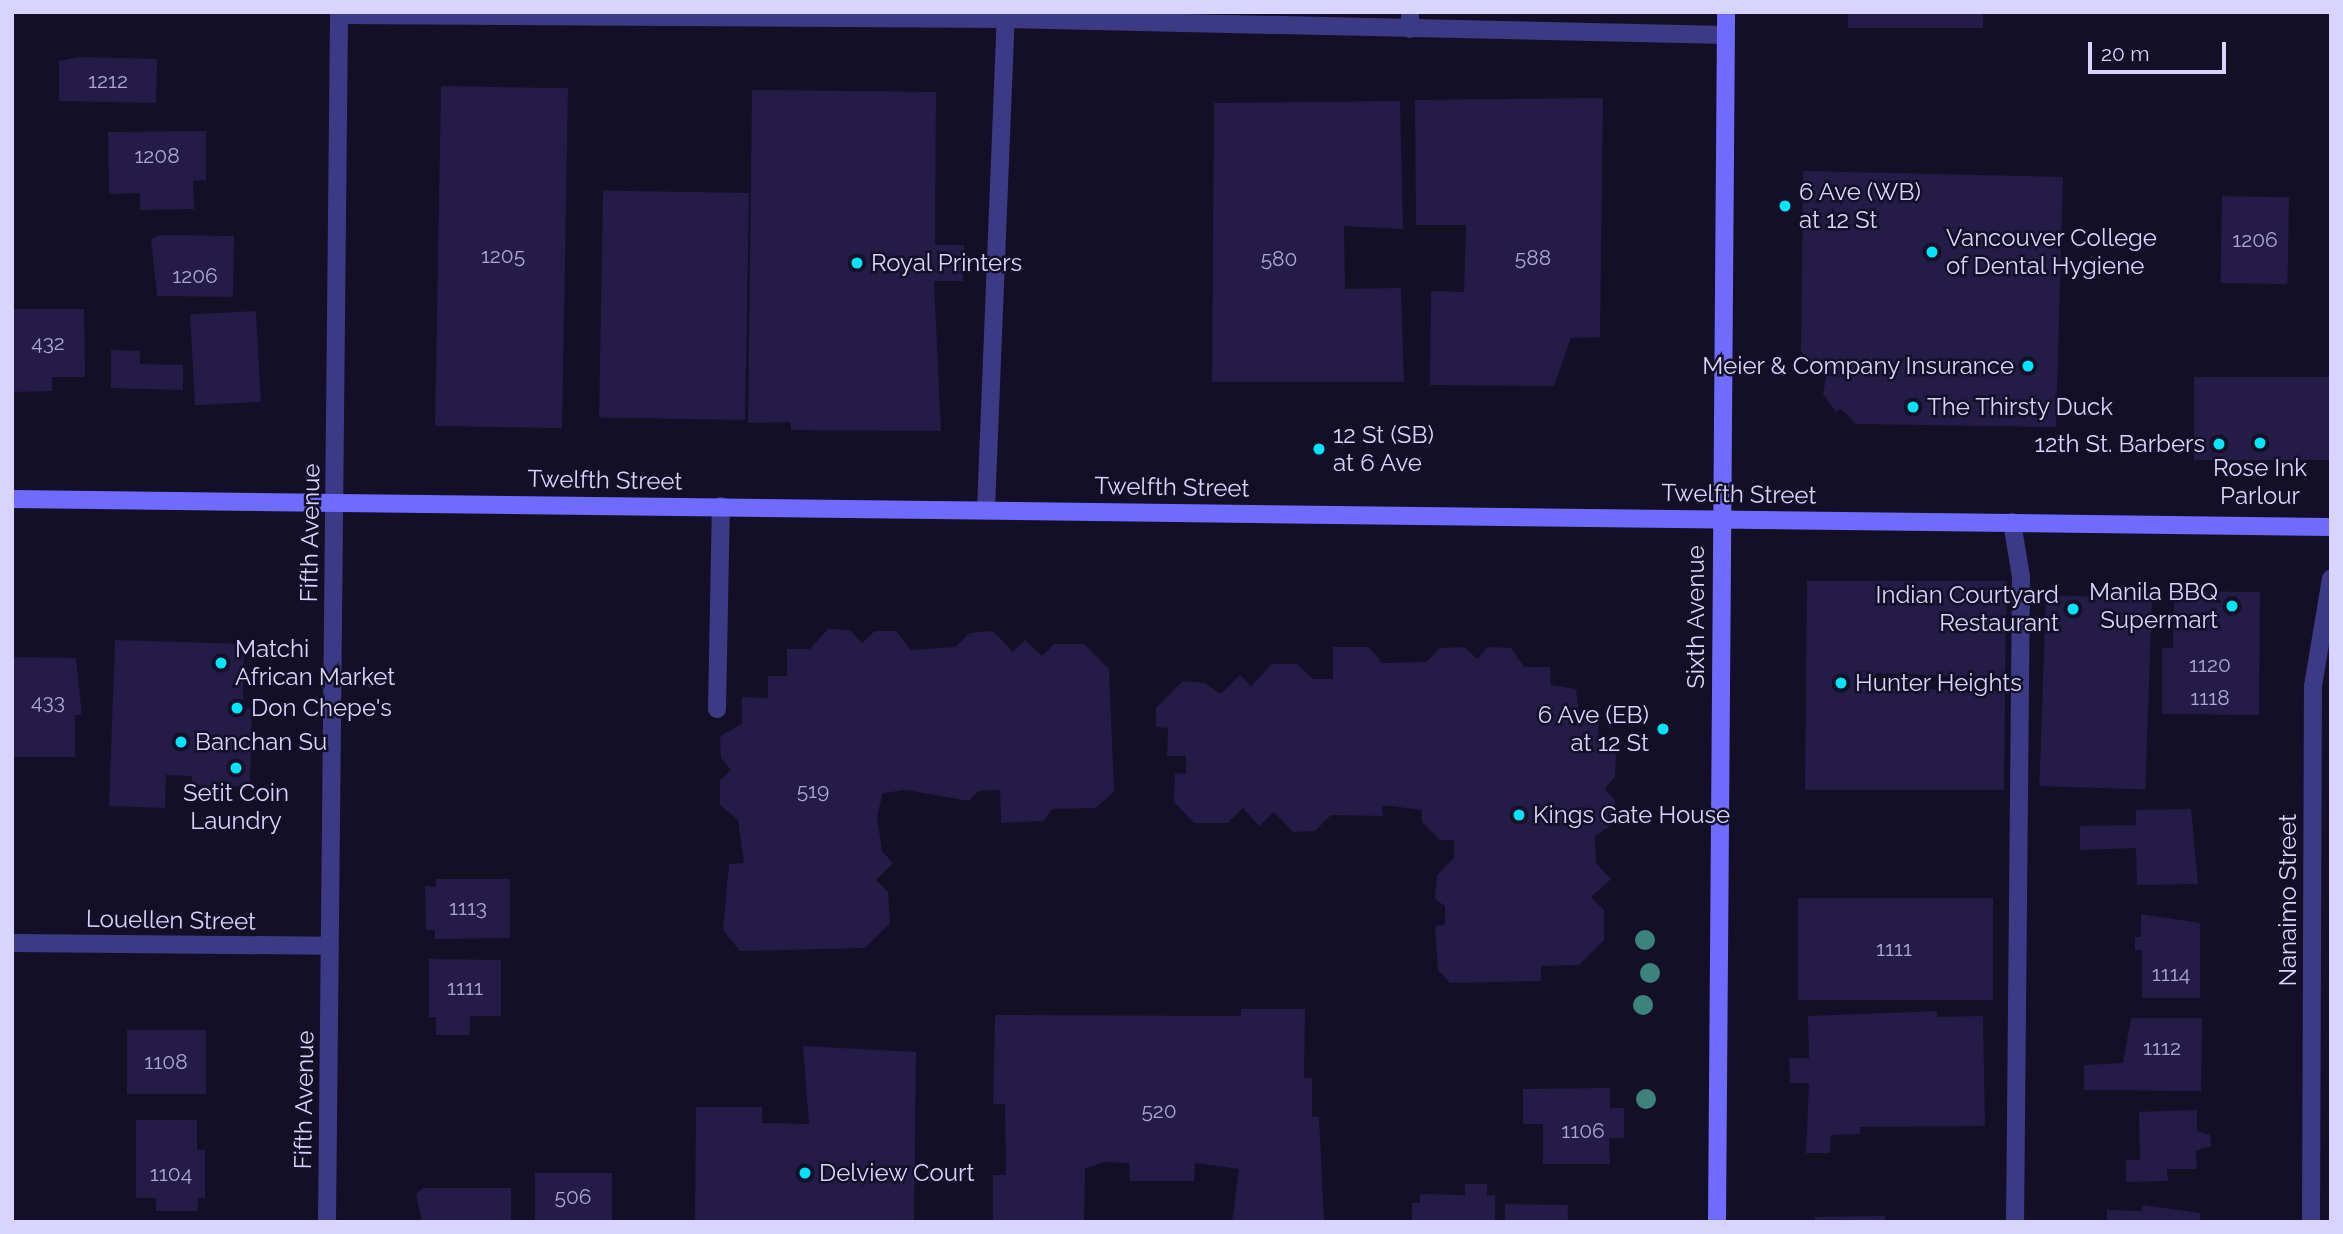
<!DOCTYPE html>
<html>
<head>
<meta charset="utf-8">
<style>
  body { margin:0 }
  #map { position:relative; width:2343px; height:1234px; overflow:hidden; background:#130f26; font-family:Raleway,sans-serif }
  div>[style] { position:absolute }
  .building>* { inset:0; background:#241b47; transform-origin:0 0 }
  .lane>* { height:18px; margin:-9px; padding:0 9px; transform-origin:9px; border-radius:9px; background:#3d3a85 }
  .street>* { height:18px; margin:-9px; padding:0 9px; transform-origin:9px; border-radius:9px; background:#3d3a85 }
  .secondary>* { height:18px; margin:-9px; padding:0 9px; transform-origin:9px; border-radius:9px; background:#6f6bff }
  .trees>* { width:20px; height:20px; margin:-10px; border-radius:50%; background:#3d827b }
  .dots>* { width:19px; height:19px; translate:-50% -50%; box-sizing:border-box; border:4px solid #130f26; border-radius:50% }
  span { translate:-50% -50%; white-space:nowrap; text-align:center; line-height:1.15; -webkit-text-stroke:5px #130f26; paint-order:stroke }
  .number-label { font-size:21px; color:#aca6d1 }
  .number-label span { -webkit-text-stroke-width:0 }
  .poi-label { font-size:24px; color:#d9d4ff }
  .left { translate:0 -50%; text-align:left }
  .right { translate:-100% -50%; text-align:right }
  .street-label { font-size:24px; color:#d9d4ff }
  .frame { position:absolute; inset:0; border:14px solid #d9d4ff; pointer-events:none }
  .scale { position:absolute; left:2088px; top:42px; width:138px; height:32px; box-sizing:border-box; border:4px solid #d9d4ff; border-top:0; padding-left:9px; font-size:21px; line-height:24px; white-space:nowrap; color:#d9d4ff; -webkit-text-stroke:5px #130f26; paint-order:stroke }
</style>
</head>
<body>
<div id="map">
  <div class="building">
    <div style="left:1848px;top:12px;width:135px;height:16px"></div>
    <div style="clip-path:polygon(78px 57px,157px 59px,156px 103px,59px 101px,59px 61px)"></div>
    <div style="left:441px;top:86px;width:127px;height:340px;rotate:1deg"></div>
    <div style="clip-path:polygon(752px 90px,936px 92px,935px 245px,964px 245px,963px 281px,934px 281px,941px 431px,791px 430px,791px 422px,748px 423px)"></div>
    <div style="clip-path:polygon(1603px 98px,1600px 337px,1571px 338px,1554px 386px,1430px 385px,1431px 291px,1464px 292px,1466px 225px,1416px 225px,1415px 100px)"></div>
    <div style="clip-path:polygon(1400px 101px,1403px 229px,1344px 226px,1345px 289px,1401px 288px,1404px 382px,1212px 382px,1214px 103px)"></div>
    <div style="clip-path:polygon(206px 131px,206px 180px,193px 181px,194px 209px,140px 210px,140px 193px,109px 194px,108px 132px)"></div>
    <div style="clip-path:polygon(1803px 171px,2063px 177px,2056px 427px,1856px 424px,1841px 409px,1836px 412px,1823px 394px,1826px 377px,1801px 352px)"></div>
    <div style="left:749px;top:193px;width:227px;height:146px;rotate:91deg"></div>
    <div style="left:2222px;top:196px;width:67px;height:87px;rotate:1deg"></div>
    <div style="clip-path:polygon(159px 235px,234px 236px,233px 297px,157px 296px,151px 239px)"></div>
    <div style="clip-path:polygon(12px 309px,84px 309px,85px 377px,52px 377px,52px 391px,12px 392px)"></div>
    <div style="left:256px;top:311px;width:91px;height:66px;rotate:87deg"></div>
    <div style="clip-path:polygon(111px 350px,140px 351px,140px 364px,183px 365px,183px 390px,111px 388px)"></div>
    <div style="left:2194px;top:377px;width:137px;height:83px"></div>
    <div style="clip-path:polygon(1807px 581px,2007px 581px,2005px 678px,1876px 673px,1875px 688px,2005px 691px,2004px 790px,1805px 790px)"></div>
    <div style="clip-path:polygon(2174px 591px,2260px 592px,2259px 715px,2162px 714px,2162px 648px,2173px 648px)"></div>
    <div style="left:2046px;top:595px;width:106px;height:191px;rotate:2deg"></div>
    <div style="clip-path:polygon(828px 629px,850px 630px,862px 643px,875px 631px,896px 631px,911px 650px,955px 647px,970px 633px,993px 631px,1013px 652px,1025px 640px,1042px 656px,1054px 644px,1084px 644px,1109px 669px,1114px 791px,1096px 808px,1052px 809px,1044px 821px,1001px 823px,1000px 790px,978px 791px,969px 801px,906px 790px,883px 793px,877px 816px,882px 851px,893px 863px,876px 880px,888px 892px,890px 923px,865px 948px,740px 951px,723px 930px,729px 864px,744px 863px,738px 820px,720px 805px,720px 780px,731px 770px,721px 758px,720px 736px,742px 724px,742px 697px,768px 698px,768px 676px,787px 676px,787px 649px,810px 649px)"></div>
    <div style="clip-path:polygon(115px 640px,244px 644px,243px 708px,252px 709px,250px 787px,191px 785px,192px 776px,166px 775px,165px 808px,109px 806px)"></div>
    <div style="clip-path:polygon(1333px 647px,1369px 647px,1382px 663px,1426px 662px,1440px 648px,1465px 647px,1477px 659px,1488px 647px,1511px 648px,1524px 667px,1550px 667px,1551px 685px,1576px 689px,1579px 714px,1599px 714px,1598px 740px,1616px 754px,1615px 777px,1605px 789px,1615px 800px,1616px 822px,1595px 836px,1596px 863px,1611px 879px,1591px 897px,1604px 910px,1604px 940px,1579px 965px,1541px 966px,1541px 981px,1450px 983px,1438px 970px,1435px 926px,1445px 925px,1445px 906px,1435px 899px,1437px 875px,1454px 858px,1454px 840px,1440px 840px,1422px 822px,1422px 810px,1382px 805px,1383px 816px,1331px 815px,1315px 831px,1293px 832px,1274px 812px,1259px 826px,1243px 808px,1228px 823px,1194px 823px,1174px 802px,1175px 773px,1186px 774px,1186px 756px,1167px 756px,1168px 728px,1156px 727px,1156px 708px,1183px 681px,1204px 683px,1221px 694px,1240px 675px,1251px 686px,1272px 664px,1297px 664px,1313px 679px,1333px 679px)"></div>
    <div style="clip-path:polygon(14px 657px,76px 658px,82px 715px,75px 715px,75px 757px,13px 757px)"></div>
    <div style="clip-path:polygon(2191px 809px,2198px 884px,2137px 885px,2136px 848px,2080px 850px,2080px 826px,2136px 825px,2136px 810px)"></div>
    <div style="clip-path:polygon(436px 879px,510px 879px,510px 938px,435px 939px,435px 930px,426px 930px,425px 886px,436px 887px)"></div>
    <div style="left:1798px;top:898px;width:195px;height:102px"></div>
    <div style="clip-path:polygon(2141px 914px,2200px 923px,2200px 998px,2142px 998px,2142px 950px,2135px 950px,2135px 937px,2141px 937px)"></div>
    <div style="clip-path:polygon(429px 959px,501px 960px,501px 1016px,470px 1016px,470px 1035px,436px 1035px,436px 1017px,429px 1017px)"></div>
    <div style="clip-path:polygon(1241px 1009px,1305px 1009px,1304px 1078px,1312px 1078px,1312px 1117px,1319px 1117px,1324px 1222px,1232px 1222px,1239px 1169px,1195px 1163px,1194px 1181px,1130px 1181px,1129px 1163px,1104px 1162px,1085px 1169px,1084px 1222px,993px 1222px,993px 1175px,1006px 1175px,1005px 1104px,993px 1104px,995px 1015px,1241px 1016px)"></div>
    <div style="clip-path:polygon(1937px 1011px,1937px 1017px,1983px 1016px,1985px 1126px,1860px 1127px,1860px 1134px,1831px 1135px,1830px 1153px,1806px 1153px,1809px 1083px,1790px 1083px,1789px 1058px,1809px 1058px,1808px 1016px)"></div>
    <div style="clip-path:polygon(2131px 1018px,2202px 1018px,2201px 1091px,2084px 1090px,2084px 1065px,2123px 1063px)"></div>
    <div style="left:127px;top:1030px;width:79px;height:64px"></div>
    <div style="clip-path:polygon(803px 1046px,916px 1052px,914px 1222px,695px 1222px,696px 1107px,762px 1107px,762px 1123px,809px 1124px)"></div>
    <div style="clip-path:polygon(1610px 1088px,1610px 1108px,1624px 1108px,1624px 1138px,1609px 1138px,1610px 1164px,1543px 1164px,1543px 1124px,1523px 1124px,1523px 1089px)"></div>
    <div style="clip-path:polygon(2197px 1110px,2197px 1131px,2210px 1135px,2211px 1146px,2196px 1151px,2197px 1169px,2167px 1169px,2168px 1181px,2126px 1182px,2126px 1160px,2140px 1160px,2139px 1112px)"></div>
    <div style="clip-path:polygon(136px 1120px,197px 1120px,197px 1150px,205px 1150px,205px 1198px,198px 1198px,198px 1211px,156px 1211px,156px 1198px,136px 1198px)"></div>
    <div style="left:535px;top:1173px;width:77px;height:49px"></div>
    <div style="clip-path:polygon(1465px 1184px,1487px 1184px,1487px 1195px,1495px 1195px,1495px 1222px,1412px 1222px,1412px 1203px,1420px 1203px,1420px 1194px,1465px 1195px)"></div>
    <div style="clip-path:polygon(423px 1188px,511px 1188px,511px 1222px,422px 1222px,416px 1194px)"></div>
    <div style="left:1505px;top:1204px;width:63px;height:18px;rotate:1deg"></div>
    <div style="clip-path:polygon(2142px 1205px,2200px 1213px,2200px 1222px,2107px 1222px,2107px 1210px,2142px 1211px)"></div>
    <div style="clip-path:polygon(1885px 1216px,1885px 1222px,1815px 1222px,1815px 1217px)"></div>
  </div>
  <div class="lane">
    <div style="left:1410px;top:29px;width:17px;rotate:-90deg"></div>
    <div style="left:986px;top:509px;width:490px;rotate:-87.7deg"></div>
    <div style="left:2012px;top:522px;width:56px;rotate:80.7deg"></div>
    <div style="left:2021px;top:577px;width:645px;rotate:90.53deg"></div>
    <div style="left:717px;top:709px;width:203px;rotate:-88.9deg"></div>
  </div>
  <div class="street">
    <div style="left:339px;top:15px;width:667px;rotate:0.34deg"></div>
    <div style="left:1006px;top:19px;width:720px;rotate:1.27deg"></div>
    <div style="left:12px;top:943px;width:318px;rotate:0.5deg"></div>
    <div style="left:327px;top:1222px;width:1210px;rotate:-89.43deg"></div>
    <div style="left:2311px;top:1222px;width:536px;rotate:-89.79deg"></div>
    <div style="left:2313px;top:686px;width:109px;rotate:-80.5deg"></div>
  </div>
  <div class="secondary">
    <div style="left:12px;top:499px;width:2319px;rotate:0.69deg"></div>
    <div style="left:1717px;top:1222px;width:1210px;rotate:-89.57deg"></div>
  </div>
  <div class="trees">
    <div style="left:1645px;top:940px"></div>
    <div style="left:1650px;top:973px"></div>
    <div style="left:1643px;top:1005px"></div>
    <div style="left:1646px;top:1099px"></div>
  </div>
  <div class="dots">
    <div style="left:1785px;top:206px;background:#00e5ff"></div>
    <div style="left:1932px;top:252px;background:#00e5ff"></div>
    <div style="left:857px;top:263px;background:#00e5ff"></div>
    <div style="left:2028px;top:366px;background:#00e5ff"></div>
    <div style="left:1913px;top:407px;background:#00e5ff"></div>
    <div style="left:2260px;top:443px;background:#00e5ff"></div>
    <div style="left:2219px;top:444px;background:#00e5ff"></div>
    <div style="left:1319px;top:449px;background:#00e5ff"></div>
    <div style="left:2232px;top:606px;background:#00e5ff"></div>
    <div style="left:2073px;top:609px;background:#00e5ff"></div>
    <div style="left:221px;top:663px;background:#00e5ff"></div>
    <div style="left:1841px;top:683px;background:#00e5ff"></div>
    <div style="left:237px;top:708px;background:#00e5ff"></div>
    <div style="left:1663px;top:729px;background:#00e5ff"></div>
    <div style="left:181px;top:742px;background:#00e5ff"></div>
    <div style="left:236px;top:768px;background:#00e5ff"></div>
    <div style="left:1519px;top:815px;background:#00e5ff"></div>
    <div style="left:805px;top:1173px;background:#00e5ff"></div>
  </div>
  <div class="number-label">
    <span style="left:108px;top:81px">1212</span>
    <span style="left:157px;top:156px">1208</span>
    <span style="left:2255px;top:240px">1206</span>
    <span style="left:503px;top:256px">1205</span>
    <span style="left:1533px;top:258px">588</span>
    <span style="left:1279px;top:259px">580</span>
    <span style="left:195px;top:276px">1206</span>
    <span style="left:48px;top:343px">432</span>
    <span style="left:2210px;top:665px">1120</span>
    <span style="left:2210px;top:698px">1118</span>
    <span style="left:48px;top:702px">433</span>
    <span style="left:813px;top:791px">519</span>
    <span style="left:468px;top:908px">1113</span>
    <span style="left:1894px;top:949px">1111</span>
    <span style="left:2171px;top:974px">1114</span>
    <span style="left:465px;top:988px">1111</span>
    <span style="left:2162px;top:1048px">1112</span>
    <span style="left:166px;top:1062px">1108</span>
    <span style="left:1159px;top:1111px">520</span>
    <span style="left:1583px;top:1131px">1106</span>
    <span style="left:171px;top:1174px">1104</span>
    <span style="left:573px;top:1197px">506</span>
  </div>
  <div class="poi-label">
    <span class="left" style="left:1799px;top:206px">6 Ave (WB)<br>at 12 St</span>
    <span class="left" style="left:1946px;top:252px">Vancouver College<br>of Dental Hygiene</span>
    <span class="left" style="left:871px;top:263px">Royal Printers</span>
    <span class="right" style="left:2014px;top:366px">Meier &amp; Company Insurance</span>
    <span class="left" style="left:1927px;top:407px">The Thirsty Duck</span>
    <span class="left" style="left:1333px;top:449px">12 St (SB)<br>at 6 Ave</span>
    <span class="right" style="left:2205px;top:444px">12th St. Barbers</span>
    <span style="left:2260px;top:482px">Rose Ink<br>Parlour</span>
    <span class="right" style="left:2218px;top:606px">Manila BBQ<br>Supermart</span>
    <span class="right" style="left:2059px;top:609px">Indian Courtyard<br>Restaurant</span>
    <span class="left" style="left:235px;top:663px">Matchi<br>African Market</span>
    <span class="left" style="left:1855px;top:683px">Hunter Heights</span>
    <span class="left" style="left:251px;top:708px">Don Chepe's</span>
    <span class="right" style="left:1649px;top:729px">6 Ave (EB)<br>at 12 St</span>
    <span class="left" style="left:195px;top:742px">Banchan Su</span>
    <span style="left:236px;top:807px">Setit Coin<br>Laundry</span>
    <span class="left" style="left:1533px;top:815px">Kings Gate House</span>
    <span class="left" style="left:819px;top:1173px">Delview Court</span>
  </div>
  <div class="street-label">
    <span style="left:605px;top:480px;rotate:1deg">Twelfth Street</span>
    <span style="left:1172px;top:487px;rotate:1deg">Twelfth Street</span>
    <span style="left:1739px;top:494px;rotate:1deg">Twelfth Street</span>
    <span style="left:310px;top:533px;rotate:-89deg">Fifth Avenue</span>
    <span style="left:1696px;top:617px;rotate:-90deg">Sixth Avenue</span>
    <span style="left:2288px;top:900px;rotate:-90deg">Nanaimo Street</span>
    <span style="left:171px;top:920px;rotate:1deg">Louellen Street</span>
    <span style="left:304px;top:1100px;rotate:-89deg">Fifth Avenue</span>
  </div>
  <div class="frame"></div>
  <div class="scale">20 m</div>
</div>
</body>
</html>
